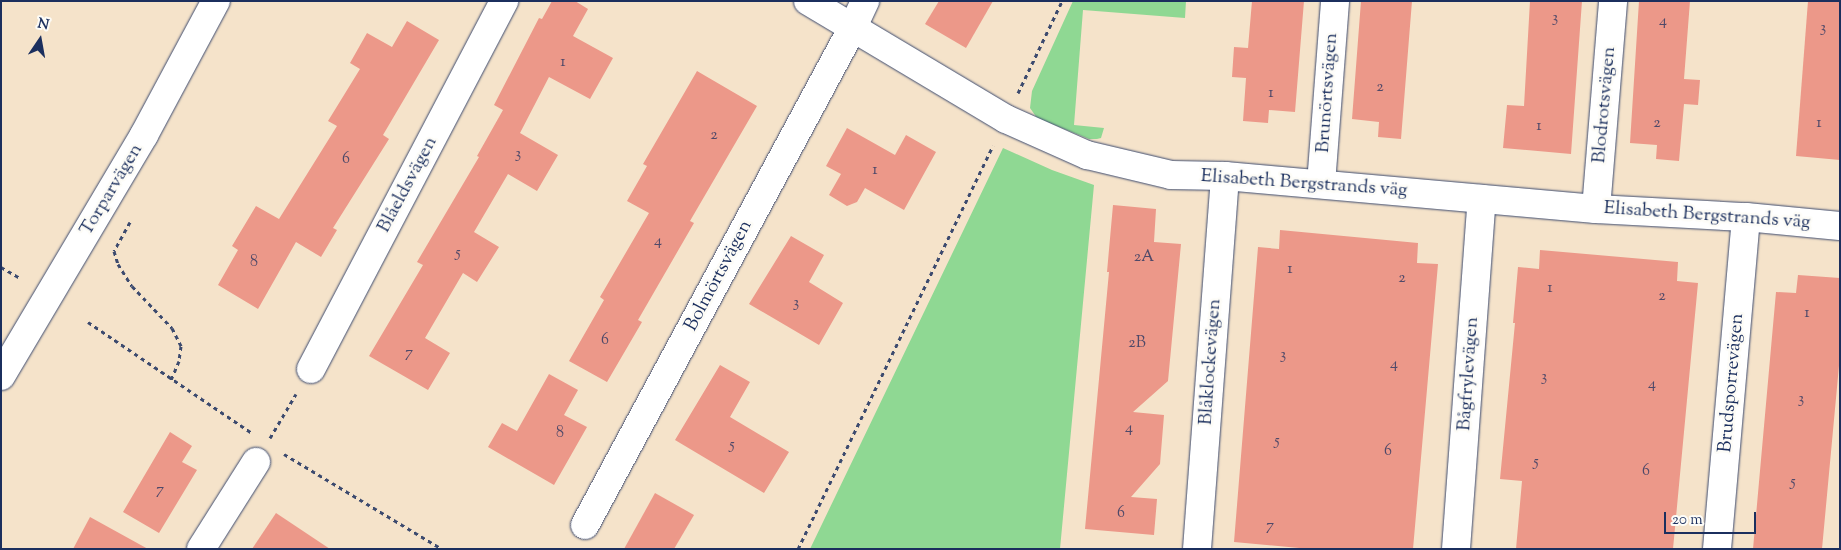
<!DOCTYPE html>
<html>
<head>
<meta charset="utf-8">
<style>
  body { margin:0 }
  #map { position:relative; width:1841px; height:550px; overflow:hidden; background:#f5e3ca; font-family:"Sorts Mill Goudy",serif }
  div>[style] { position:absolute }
  .green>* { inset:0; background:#8fd893 }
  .building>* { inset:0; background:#ec9889 }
  .path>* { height:3px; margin-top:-1.5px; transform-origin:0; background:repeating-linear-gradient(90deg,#3c4a6e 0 4px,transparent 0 8px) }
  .roads { filter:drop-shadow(0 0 1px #3c4a6e) drop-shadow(0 0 1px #3c4a6e) }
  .street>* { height:28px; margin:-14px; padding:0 14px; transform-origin:14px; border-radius:14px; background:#fff }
  .secondary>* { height:28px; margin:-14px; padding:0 14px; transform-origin:14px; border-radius:14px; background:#fff }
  span { translate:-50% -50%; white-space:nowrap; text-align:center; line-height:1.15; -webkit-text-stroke:5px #fdfcf7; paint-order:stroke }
  .number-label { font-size:16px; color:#4f4969 }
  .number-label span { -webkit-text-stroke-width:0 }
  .street-label { font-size:19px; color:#1b2f5e }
  .frame { position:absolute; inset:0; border:2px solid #1b2f5e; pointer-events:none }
  .north { position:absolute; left:15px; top:15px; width:50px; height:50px; -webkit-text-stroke:4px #fdfcf7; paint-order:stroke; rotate:12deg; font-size:14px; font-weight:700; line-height:20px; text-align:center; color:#1b2f5e }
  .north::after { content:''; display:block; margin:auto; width:18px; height:22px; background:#1b2f5e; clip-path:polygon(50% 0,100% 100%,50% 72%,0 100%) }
  .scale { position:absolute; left:1664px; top:512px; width:92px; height:22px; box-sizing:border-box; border:2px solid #1b2f5e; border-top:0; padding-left:6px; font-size:15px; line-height:18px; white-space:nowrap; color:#1b2f5e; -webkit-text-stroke:4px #fdfcf7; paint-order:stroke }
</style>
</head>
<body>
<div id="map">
  <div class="green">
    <div style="clip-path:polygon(1073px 1px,1186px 1px,1185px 18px,1083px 10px,1074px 125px,1104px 128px,1101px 138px,1097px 139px,1089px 139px,1037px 118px,1030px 108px,1032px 91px)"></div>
    <div style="clip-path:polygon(1003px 148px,1052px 170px,1094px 185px,1060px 549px,810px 549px)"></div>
  </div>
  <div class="building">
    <div style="clip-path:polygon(552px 1px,575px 1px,588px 9px,573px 36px,613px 58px,590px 99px,549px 77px,520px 133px,558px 155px,537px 191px,508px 174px,474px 232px,499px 247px,477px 282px,463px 273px,425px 338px,450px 353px,428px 390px,369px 356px,423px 265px,417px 262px,479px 157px,477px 156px,503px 110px,494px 105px,539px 18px,542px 19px)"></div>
    <div style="clip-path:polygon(939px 1px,993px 1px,966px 48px,925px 24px)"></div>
    <div style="clip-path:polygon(1252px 1px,1304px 1px,1295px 112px,1269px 110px,1268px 123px,1243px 121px,1246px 78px,1232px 77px,1234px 47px,1248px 48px)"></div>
    <div style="clip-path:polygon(1361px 1px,1412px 1px,1401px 139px,1378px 137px,1379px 122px,1352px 119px)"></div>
    <div style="clip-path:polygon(1530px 1px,1582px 1px,1571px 154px,1503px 148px,1507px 105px,1524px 106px)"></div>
    <div style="clip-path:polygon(1639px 1px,1690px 1px,1684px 79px,1700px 80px,1698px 105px,1684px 104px,1679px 161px,1656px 159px,1657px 145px,1630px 143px)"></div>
    <div style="clip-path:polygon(1808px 1px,1840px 1px,1840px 160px,1796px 156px)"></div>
    <div style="clip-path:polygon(407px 21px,439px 40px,383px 135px,389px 139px,333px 228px,337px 230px,321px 257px,296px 242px,258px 309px,218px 285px,238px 250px,232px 246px,256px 206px,279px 219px,337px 126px,328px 121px,360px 69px,350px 63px,367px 33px,392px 47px)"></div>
    <div style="clip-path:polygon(697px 71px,757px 106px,690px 221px,694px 223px,638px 320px,642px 322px,607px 382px,569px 361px,604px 300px,600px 297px,649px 213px,627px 201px,647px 166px,643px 164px)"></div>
    <div style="clip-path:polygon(847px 128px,895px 155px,906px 135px,936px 152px,904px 210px,865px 188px,857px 202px,847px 206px,829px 195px,841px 174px,826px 166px)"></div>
    <div style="clip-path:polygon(1113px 205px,1156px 209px,1154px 242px,1181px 244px,1168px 381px,1133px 412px,1164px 415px,1160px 464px,1131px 497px,1157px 499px,1154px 535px,1085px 529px,1109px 272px,1107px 272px)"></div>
    <div style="clip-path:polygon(1280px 230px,1418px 243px,1417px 263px,1438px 264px,1413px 549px,1310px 549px,1234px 542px,1258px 247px,1279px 249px)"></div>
    <div style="clip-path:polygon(791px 236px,824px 255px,809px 282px,843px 303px,819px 345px,749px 304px)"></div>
    <div style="clip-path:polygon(1540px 250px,1678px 262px,1677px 281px,1698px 283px,1673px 549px,1516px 549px,1522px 481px,1500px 479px,1515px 323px,1513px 323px,1518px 267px,1539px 269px)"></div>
    <div style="clip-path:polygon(1798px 275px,1840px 278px,1840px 355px,1822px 549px,1753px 549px,1776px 292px,1796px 293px)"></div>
    <div style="clip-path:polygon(720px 365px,750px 382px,730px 417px,789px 452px,764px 493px,675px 440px)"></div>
    <div style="clip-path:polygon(549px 374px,578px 390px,564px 415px,587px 427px,554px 485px,488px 447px,502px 423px,517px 431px)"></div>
    <div style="clip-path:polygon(170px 432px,192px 446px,182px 462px,197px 470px,159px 533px,123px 512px)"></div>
    <div style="clip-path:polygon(655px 493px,694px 515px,674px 549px,624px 549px)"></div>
    <div style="clip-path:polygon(276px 513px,330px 549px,252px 549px)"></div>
    <div style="clip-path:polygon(90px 517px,148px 549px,73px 549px)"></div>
  </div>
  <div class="path">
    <div style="left:1018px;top:93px;width:102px;rotate:-64.4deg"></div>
    <div style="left:130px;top:222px;width:33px;rotate:119deg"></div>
    <div style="left:114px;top:251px;width:14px;rotate:73deg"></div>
    <div style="left:118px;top:264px;width:26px;rotate:58deg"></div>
    <div style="left:132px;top:286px;width:58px;rotate:46.4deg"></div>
    <div style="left:172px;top:328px;width:20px;rotate:63deg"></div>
    <div style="left:181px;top:346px;width:15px;rotate:98deg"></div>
    <div style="left:179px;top:361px;width:21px;rotate:113deg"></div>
    <div style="left:1px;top:267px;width:22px;rotate:30deg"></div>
    <div style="left:88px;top:322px;width:198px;rotate:34.1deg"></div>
    <div style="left:270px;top:438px;width:51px;rotate:-59.4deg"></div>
    <div style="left:284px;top:454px;width:184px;rotate:31deg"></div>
    <div style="left:798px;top:549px;width:448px;rotate:-64.2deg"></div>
  </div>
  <div class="roads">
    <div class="street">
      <div style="left:808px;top:1px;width:230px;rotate:30.8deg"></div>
      <div style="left:1006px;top:119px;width:89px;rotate:24deg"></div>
      <div style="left:1087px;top:155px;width:86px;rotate:13.4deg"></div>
      <div style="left:1171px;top:175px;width:54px;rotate:1.1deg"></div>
      <div style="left:1225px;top:176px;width:372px;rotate:5.1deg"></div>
      <div style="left:1596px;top:209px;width:150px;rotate:3.1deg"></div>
      <div style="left:1746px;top:217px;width:94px;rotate:5.5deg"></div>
      <div style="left:1321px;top:184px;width:184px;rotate:-85.6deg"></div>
      <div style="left:1596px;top:209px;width:209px;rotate:-85.3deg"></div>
      <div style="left:311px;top:369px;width:416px;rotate:-62.3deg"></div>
      <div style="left:585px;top:525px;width:566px;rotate:-61.71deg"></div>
      <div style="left:853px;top:27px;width:29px;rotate:-65deg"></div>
      <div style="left:201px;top:549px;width:103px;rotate:-57.7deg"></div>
      <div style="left:1197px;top:549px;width:374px;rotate:-85.7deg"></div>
      <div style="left:1456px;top:549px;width:351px;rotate:-85.8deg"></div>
      <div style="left:1717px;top:549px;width:333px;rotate:-85deg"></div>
    </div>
    <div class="secondary">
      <div style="left:1px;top:376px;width:280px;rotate:-59.3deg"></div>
      <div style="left:144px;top:135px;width:152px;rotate:-61.8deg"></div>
    </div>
  </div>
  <div class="number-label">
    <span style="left:1555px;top:19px">3</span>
    <span style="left:1663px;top:22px">4</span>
    <span style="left:1823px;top:29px">3</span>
    <span style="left:563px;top:63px">1</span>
    <span style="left:1380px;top:88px">2</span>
    <span style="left:1271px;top:94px">1</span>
    <span style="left:1657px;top:124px">2</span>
    <span style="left:1819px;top:124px">1</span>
    <span style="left:1539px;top:127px">1</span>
    <span style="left:714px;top:136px">2</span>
    <span style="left:518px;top:155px">3</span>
    <span style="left:346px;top:160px">6</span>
    <span style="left:875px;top:171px">1</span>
    <span style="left:658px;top:242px">4</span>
    <span style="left:458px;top:254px">5</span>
    <span style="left:1144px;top:258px">2A</span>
    <span style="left:254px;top:263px">8</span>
    <span style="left:1290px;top:270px">1</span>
    <span style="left:1402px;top:279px">2</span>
    <span style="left:1550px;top:289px">1</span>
    <span style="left:1662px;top:297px">2</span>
    <span style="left:796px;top:304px">3</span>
    <span style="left:1807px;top:314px">1</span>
    <span style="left:605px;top:341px">6</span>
    <span style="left:1137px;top:344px">2B</span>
    <span style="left:409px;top:354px">7</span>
    <span style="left:1283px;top:356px">3</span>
    <span style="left:1394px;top:365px">4</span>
    <span style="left:1544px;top:378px">3</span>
    <span style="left:1652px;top:385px">4</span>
    <span style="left:1801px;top:400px">3</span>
    <span style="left:1129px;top:429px">4</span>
    <span style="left:560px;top:434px">8</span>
    <span style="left:1277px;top:442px">5</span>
    <span style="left:732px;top:446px">5</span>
    <span style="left:1388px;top:452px">6</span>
    <span style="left:1536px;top:463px">5</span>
    <span style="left:1646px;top:472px">6</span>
    <span style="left:1793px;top:483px">5</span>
    <span style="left:160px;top:491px">7</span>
    <span style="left:1121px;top:514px">6</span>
    <span style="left:1270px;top:527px">7</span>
  </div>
  <div class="street-label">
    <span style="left:1328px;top:93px;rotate:-86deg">Brunörtsvägen</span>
    <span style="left:1605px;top:105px;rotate:-85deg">Blodrotsvägen</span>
    <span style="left:1304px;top:184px;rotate:4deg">Elisabeth Bergstrands väg</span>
    <span style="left:408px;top:185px;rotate:-62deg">Blåeldsvägen</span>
    <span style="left:112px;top:190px;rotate:-59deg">Torparvägen</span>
    <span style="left:1707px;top:216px;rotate:4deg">Elisabeth Bergstrands väg</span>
    <span style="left:719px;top:276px;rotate:-62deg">Bolmörtsvägen</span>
    <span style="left:1211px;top:362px;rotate:-86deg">Blåklockevägen</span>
    <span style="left:1469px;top:374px;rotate:-86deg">Bågfrylevägen</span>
    <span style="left:1732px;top:383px;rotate:-85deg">Brudsporrevägen</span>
  </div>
  <div class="frame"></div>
  <div class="north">N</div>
  <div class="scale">20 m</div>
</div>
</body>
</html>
